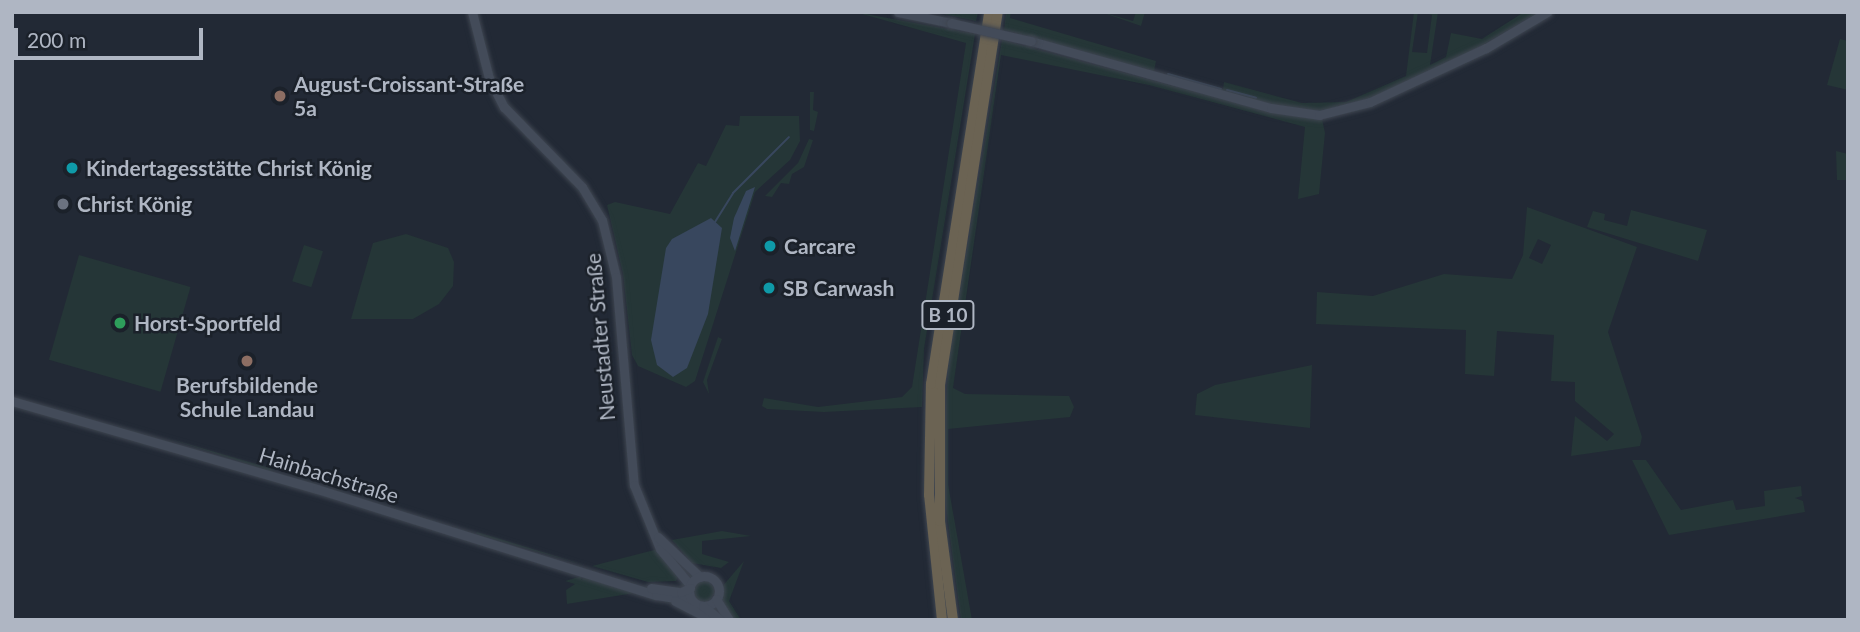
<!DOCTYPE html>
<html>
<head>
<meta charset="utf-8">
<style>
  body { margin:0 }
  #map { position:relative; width:1860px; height:632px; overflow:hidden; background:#222935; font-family:Lato,sans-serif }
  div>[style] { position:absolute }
  .green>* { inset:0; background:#253637; transform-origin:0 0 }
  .round { border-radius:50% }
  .water>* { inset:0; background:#38475e }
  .stream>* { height:2px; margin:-1px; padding:0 1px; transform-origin:1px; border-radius:1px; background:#38475e }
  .roads { filter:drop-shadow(0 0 2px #3e4550) drop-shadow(0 0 2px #3e4550) }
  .secondary>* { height:9px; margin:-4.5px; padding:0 4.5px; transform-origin:4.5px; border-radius:4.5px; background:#434b59 }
  .secondary>.ring { margin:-4.5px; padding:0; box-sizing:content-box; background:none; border:9px solid #434b59; border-radius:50% }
  .highway>* { height:10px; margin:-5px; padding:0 5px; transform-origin:5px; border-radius:5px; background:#6b6353 }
  .bridges { filter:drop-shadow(0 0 2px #3e4550) drop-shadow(0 0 2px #3e4550) }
  .secondary-bridge>* { height:9px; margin:-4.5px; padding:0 4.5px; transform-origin:4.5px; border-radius:4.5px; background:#434b59 }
  .dots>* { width:19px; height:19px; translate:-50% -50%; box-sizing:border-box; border:4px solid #1b212a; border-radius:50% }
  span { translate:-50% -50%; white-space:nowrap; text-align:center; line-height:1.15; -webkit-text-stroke:5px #1b212a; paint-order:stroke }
  .shield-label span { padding:2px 5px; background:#1b212a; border:2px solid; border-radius:5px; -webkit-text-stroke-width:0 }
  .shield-label { font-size:19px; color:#afb6c3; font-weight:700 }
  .poi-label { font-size:21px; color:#afb6c3; font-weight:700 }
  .left { translate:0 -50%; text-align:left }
  .street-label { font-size:21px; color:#afb6c3 }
  .frame { position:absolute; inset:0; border:14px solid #afb6c3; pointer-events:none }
  .scale { position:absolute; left:14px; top:28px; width:189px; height:32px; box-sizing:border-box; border:4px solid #afb6c3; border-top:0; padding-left:9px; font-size:21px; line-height:24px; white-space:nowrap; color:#afb6c3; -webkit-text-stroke:5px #1b212a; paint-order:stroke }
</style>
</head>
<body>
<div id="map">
  <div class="green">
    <div style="clip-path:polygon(855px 12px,975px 34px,924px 349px,922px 407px,824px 412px,767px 409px,762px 406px,764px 398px,818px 407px,902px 397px,912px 387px,966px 43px)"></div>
    <div style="clip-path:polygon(934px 12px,978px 12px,976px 21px)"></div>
    <div style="clip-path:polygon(1006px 12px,1011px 12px,1010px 18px,1156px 61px,1154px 71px,1004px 30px)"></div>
    <div style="clip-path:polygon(1101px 12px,1133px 21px,1136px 12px,1145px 12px,1141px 26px)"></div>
    <div style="clip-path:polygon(1414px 12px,1418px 12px,1412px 52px,1427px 53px,1432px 15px,1423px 12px,1438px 12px,1430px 65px,1446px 57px,1451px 33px,1482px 39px,1524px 12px,1539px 12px,1467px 54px,1370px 98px,1323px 111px,1294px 110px,1164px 75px,1223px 89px,1224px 82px,1302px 103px,1346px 102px,1406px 76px)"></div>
    <div style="clip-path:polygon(1840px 39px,1848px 41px,1848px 90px,1827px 85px)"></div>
    <div style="clip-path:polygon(1002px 40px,1273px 113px,1322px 119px,1325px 133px,1319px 194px,1298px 199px,1305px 127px,1149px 85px,1001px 55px,953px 388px,965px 394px,1069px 396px,1074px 407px,1070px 417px,948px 429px,948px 484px,972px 620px,961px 620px,943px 484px,946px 405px,949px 357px)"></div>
    <div style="clip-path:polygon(810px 92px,814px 92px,813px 110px,818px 112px,814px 131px,810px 130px)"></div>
    <div style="clip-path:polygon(740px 116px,799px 116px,800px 141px,790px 160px,755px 192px,695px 381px,686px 387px,638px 366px,632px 355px,623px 274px,607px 205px,615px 202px,670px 214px,698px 163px,706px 166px,726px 125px,739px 126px)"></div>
    <div style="clip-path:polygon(809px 139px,813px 140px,804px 167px,792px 174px,789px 184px,781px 183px,772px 197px,765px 196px,798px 163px)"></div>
    <div style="clip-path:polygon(1836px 151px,1848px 154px,1848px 180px,1837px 180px)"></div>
    <div style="clip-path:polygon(evenodd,1527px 207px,1637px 247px,1608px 332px,1642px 437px,1640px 446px,1571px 456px,1575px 416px,1607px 441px,1614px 434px,1575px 401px,1575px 382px,1551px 381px,1554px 335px,1497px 331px,1494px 376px,1465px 374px,1466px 330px,1316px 324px,1317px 292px,1373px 296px,1444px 274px,1512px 279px,1523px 255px,1527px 207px,1538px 239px,1551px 245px,1542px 264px,1529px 258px,1538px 239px)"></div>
    <div style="clip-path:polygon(1631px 210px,1707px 230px,1698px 261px,1587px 227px,1593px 211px,1605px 214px,1604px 220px,1627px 226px)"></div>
    <div style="clip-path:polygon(406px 234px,448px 248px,454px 262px,453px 286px,439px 304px,413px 319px,351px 319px,373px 243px)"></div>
    <div style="left:304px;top:245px;width:20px;height:38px;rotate:18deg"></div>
    <div style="left:79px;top:255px;width:116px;height:109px;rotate:16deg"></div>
    <div style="clip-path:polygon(718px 337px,722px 339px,707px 380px,709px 394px,703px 382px)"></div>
    <div style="clip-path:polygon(1312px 365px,1310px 428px,1195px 415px,1197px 394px,1215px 385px)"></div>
    <div style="clip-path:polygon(167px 438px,273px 469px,270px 471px)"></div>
    <div style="clip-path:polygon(1632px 460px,1646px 460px,1681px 510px,1733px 500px,1736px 510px,1765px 506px,1764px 491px,1801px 486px,1802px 496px,1795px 498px,1803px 501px,1805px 512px,1669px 535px)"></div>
    <div style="clip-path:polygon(722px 531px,751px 536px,702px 541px,702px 554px,729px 562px,721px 568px,692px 563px,672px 540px)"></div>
    <div style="clip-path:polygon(477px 532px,588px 566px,476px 534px)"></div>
    <div style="clip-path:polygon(658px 549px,680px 573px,676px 581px,648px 582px,592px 566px)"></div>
    <div style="clip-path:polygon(744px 561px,729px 601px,741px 620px,731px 620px,718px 600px,721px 588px)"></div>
    <div style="clip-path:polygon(582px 576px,581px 580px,585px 577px,634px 593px,567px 604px,566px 590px,575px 584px,565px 581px)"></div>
    <div class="round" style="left:692px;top:580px;width:22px;height:22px"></div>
  </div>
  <div class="water">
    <div style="clip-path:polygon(755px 187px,735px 251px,730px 238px,734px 218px,746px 191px)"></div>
    <div style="clip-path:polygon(711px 218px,722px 228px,708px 314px,687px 368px,673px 377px,657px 365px,651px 340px,666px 248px,672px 239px)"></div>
  </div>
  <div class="stream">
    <div style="left:1168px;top:74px;width:55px;rotate:15.8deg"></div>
    <div style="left:1227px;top:90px;width:30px;rotate:15deg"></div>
    <div style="left:715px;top:222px;width:34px;rotate:-58deg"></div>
    <div style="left:733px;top:193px;width:79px;rotate:-45deg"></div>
  </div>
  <div class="roads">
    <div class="secondary">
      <div style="left:472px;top:12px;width:68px;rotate:75.6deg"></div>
      <div style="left:489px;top:78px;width:33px;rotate:63deg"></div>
      <div style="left:504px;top:107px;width:112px;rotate:45.7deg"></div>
      <div style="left:582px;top:187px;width:39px;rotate:59deg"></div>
      <div style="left:602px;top:220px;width:59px;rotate:76.2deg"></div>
      <div style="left:616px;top:277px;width:209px;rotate:85.1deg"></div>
      <div style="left:634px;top:485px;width:69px;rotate:67.9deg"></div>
      <div style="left:660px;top:549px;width:47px;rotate:50.2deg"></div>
      <div style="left:898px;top:12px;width:54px;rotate:11.7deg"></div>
      <div style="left:1031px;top:41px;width:249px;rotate:15.6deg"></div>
      <div style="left:1271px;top:108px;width:49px;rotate:8.3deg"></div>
      <div style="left:1319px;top:115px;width:53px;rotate:-14.3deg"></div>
      <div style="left:1370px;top:102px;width:128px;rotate:-25deg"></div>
      <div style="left:1486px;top:48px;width:71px;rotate:-30.5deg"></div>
      <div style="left:12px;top:401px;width:317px;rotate:16.1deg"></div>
      <div style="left:317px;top:489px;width:355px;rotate:17.4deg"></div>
      <div style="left:656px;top:595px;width:36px;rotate:9deg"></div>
      <div style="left:658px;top:537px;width:58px;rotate:43.6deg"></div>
      <div class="ring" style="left:689px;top:576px;width:21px;height:21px"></div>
      <div style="left:651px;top:588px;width:30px;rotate:8deg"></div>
      <div style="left:681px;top:592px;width:10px;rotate:-24deg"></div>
      <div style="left:716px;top:599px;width:25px;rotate:58deg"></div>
      <div style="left:675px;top:601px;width:42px;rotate:27.2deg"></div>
      <div style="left:703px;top:606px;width:22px;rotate:39deg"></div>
    </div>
    <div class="highway">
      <div style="left:942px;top:620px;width:126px;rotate:-95.9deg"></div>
      <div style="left:929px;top:495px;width:111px;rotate:-89deg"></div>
      <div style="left:931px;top:384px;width:376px;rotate:-81.1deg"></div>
      <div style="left:953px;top:620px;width:100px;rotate:-97.5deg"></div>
      <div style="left:940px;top:521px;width:136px;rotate:-90deg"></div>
      <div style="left:940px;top:385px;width:377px;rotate:-81.2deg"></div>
    </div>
  </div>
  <div class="bridges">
    <div class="secondary-bridge">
      <div style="left:951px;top:23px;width:82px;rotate:12.7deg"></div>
    </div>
  </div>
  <div class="dots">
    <div style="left:280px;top:96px;background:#8d6e63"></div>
    <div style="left:72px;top:168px;background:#0f9aa8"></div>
    <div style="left:63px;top:204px;background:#6b7280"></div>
    <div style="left:770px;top:246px;background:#0f9aa8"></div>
    <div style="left:769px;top:288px;background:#0f9aa8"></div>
    <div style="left:120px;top:323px;background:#2e9e5b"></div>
    <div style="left:247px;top:361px;background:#8d6e63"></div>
  </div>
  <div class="shield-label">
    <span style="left:948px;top:315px">B 10</span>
  </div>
  <div class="poi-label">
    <span class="left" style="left:294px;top:96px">August-Croissant-Straße<br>5a</span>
    <span class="left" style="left:86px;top:168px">Kindertagesstätte Christ König</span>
    <span class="left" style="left:77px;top:204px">Christ König</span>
    <span class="left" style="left:784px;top:246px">Carcare</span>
    <span class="left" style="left:783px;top:288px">SB Carwash</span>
    <span class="left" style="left:134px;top:323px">Horst-Sportfeld</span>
    <span style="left:247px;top:397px">Berufsbildende<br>Schule Landau</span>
  </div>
  <div class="street-label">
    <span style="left:600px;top:337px;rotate:-95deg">Neustadter Straße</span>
    <span style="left:329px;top:475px;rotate:17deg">Hainbachstraße</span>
  </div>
  <div class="frame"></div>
  <div class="scale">200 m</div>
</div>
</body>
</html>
